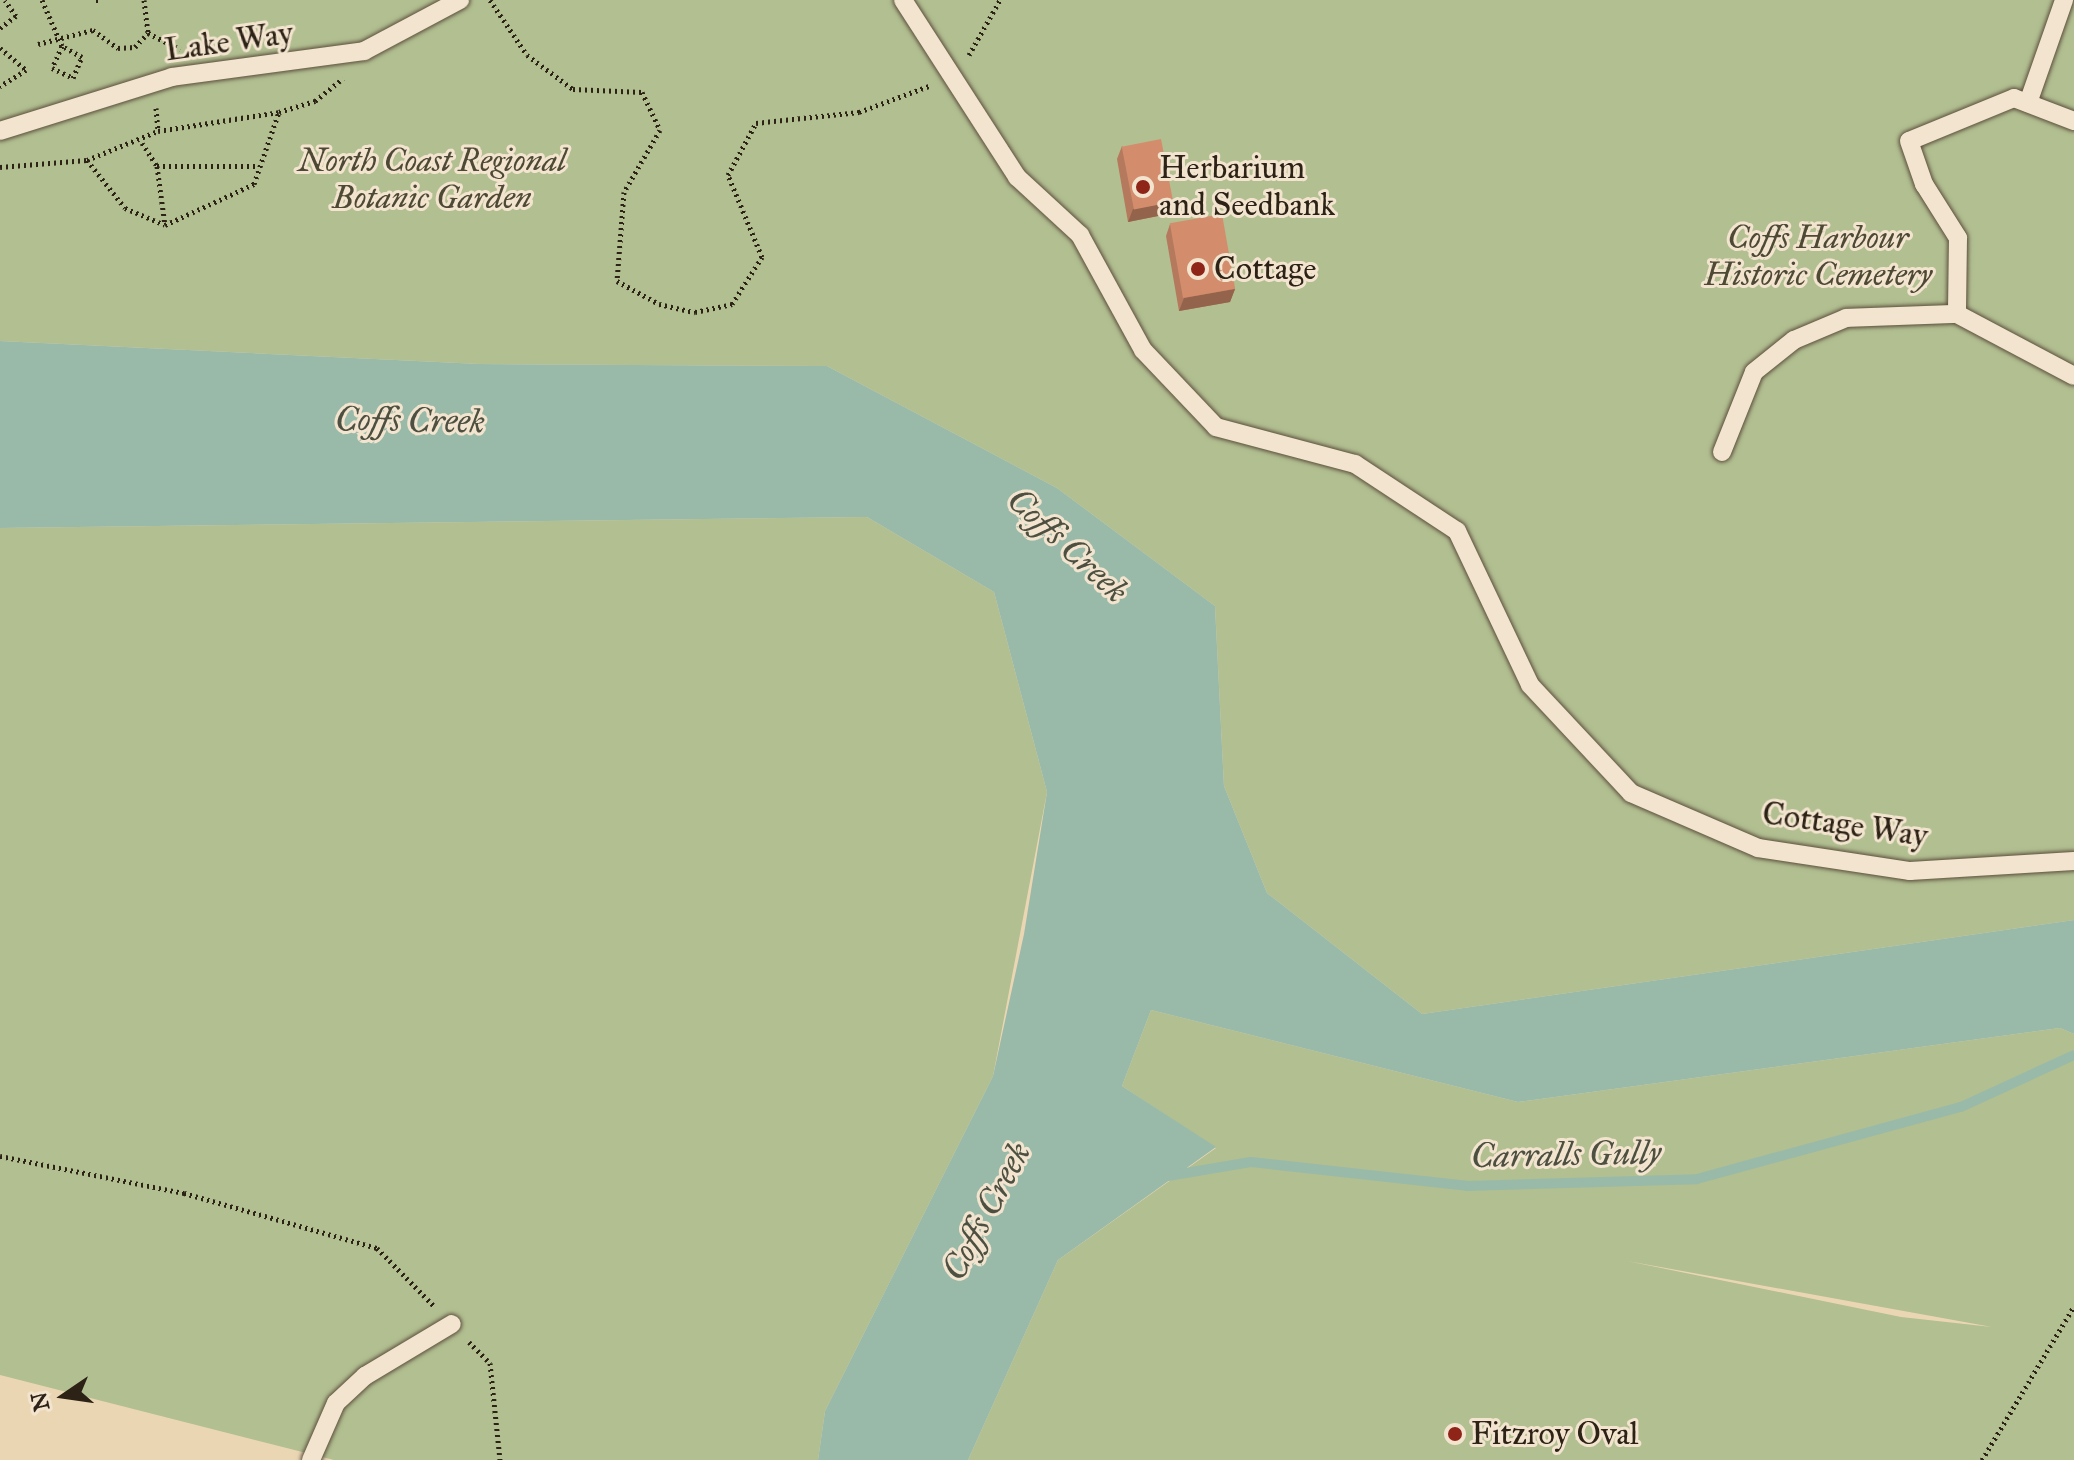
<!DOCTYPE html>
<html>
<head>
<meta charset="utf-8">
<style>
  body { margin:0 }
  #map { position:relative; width:2074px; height:1460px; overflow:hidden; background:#ebd6b4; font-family:"IM FELL Great Primer",serif }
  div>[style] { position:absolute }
  .green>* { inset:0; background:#b2bf91 }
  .water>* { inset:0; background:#99baa8 }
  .stream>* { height:10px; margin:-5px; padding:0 5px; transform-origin:5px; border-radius:5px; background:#99baa8 }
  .path>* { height:5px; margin-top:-2.5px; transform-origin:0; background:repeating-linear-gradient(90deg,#2c2215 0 2px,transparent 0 6px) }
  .roads { filter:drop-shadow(0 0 2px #5c4f3d) drop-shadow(0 0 2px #5c4f3d) }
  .lane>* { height:18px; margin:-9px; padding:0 9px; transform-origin:9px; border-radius:9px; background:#f2e4ce }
  .wall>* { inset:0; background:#b5795e }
  .shaded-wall>* { inset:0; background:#94634c }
  .building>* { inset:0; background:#d38d6d; transform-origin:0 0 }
  .dots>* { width:22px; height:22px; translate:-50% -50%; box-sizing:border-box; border:4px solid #f2e4ce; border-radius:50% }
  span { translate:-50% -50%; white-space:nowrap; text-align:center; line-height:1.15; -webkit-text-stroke:6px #f2e4ce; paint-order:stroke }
  .street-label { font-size:32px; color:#2c2215 }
  .park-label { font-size:32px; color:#4e4934; font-style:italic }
  .poi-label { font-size:32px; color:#2c2215 }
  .left { translate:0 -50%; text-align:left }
  .water-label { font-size:34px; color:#4d5041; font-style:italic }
  .north { position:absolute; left:24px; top:1356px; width:80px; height:80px; -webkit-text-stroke:6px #f2e4ce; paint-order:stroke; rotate:257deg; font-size:22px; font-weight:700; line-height:32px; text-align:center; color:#2c2215 }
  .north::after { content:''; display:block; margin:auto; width:28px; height:36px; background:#2c2215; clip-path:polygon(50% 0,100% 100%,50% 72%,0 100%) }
</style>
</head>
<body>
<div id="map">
  <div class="green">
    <div style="clip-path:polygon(0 0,2074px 0,2074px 920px,1422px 1014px,1267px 893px,1224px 786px,1215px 606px,1057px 488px,827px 366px,480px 364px,0 341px)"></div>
    <div style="clip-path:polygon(867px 517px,994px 592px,1047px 792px,993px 1076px,825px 1411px,818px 1460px,334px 1460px,0 1375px,0 528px)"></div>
    <div style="clip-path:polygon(evenodd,1151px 1010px,1518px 1102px,2060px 1028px,2074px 1034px,2074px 1460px,968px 1460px,1058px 1260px,1216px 1148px,1122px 1086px,1151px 1010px,1627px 1261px,1992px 1327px,1901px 1317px,1627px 1261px)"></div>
  </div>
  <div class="water">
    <div style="clip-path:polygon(0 341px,480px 364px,827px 366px,1057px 488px,1215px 606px,1224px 786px,1267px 893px,1422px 1014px,2074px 920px,2074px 1034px,2060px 1028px,1518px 1102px,1151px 1010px,1122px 1086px,1216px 1147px,1058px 1260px,968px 1460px,818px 1460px,825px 1411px,993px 1076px,1024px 934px,1047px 792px,994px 592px,867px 517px,0 528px)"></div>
  </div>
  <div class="stream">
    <div style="left:1168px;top:1176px;width:84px;rotate:-9.6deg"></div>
    <div style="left:1251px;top:1162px;width:217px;rotate:6.3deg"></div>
    <div style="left:1467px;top:1186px;width:230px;rotate:-1.7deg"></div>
    <div style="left:1697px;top:1179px;width:274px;rotate:-15.3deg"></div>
    <div style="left:1961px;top:1107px;width:124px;rotate:-24.7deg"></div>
  </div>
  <div class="path">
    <div style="left:42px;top:0;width:50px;rotate:66.5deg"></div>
    <div style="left:62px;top:46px;width:24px;rotate:114deg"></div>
    <div style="left:52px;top:68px;width:23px;rotate:25deg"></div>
    <div style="left:73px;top:78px;width:23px;rotate:-67deg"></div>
    <div style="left:82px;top:57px;width:23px;rotate:-151deg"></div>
    <div style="left:96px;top:0;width:2px"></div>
    <div style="left:144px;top:0;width:33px;rotate:83deg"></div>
    <div style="left:148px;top:33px;width:36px;rotate:27deg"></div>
    <div style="left:490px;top:0;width:66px;rotate:56.1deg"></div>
    <div style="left:527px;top:55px;width:57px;rotate:36.5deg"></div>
    <div style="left:573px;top:89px;width:69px;rotate:2.5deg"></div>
    <div style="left:642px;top:92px;width:42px;rotate:64.7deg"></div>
    <div style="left:660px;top:130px;width:72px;rotate:120.1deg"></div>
    <div style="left:624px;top:192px;width:89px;rotate:94.5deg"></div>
    <div style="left:617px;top:281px;width:48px;rotate:28.7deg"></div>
    <div style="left:659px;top:304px;width:37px;rotate:13deg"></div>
    <div style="left:695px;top:312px;width:38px;rotate:-12deg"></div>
    <div style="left:732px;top:304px;width:56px;rotate:-57.4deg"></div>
    <div style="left:762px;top:257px;width:89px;rotate:-112.5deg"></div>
    <div style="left:728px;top:175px;width:59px;rotate:-61.7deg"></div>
    <div style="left:756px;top:123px;width:104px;rotate:-6.1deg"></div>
    <div style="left:859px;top:112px;width:75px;rotate:-20.4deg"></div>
    <div style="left:0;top:28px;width:20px;rotate:-37deg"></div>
    <div style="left:16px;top:16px;width:19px;rotate:-125deg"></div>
    <div style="left:38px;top:44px;width:57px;rotate:-14.3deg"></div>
    <div style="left:93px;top:30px;width:31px;rotate:36deg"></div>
    <div style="left:118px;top:48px;width:17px;rotate:-3deg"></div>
    <div style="left:135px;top:47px;width:19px;rotate:-47deg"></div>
    <div style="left:0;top:48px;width:34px;rotate:40deg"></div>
    <div style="left:26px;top:70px;width:31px;rotate:148deg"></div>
    <div style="left:969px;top:55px;width:63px;rotate:-60.6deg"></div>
    <div style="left:156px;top:108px;width:23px;rotate:85deg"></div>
    <div style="left:142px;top:143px;width:27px;rotate:57deg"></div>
    <div style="left:157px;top:166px;width:60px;rotate:82.3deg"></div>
    <div style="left:87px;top:160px;width:77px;rotate:-22.2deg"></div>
    <div style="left:158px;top:131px;width:122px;rotate:-8.9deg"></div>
    <div style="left:157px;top:166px;width:100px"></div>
    <div style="left:0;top:167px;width:87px;rotate:-4.6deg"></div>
    <div style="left:87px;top:160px;width:61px;rotate:51.6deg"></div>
    <div style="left:125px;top:208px;width:43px;rotate:23deg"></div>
    <div style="left:165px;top:225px;width:98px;rotate:-24.7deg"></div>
    <div style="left:254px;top:184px;width:76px;rotate:-70.9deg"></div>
    <div style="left:279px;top:112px;width:38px;rotate:-17deg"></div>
    <div style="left:315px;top:101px;width:36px;rotate:-39deg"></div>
    <div style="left:0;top:1156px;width:188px;rotate:11.4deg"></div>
    <div style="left:184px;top:1193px;width:201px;rotate:15.9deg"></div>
    <div style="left:377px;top:1248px;width:81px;rotate:45.5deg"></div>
    <div style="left:469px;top:1342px;width:30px;rotate:45deg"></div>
    <div style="left:490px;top:1363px;width:98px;rotate:84.1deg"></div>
    <div style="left:1982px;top:1460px;width:179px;rotate:-59.1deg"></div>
  </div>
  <div class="roads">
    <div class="lane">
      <div style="left:903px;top:0;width:211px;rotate:57.2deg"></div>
      <div style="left:1017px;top:177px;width:86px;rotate:42.6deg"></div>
      <div style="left:1080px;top:235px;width:131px;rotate:61.3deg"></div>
      <div style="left:1143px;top:350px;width:106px;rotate:46.5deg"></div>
      <div style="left:1216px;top:427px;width:144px;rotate:14.9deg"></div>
      <div style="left:1355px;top:464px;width:122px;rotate:33.3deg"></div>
      <div style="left:1457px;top:531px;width:170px;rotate:64.6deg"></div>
      <div style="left:1530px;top:685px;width:148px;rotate:46.9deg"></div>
      <div style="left:1631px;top:793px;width:138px;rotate:23.4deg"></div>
      <div style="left:1758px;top:848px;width:154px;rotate:8.6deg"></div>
      <div style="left:1910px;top:871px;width:164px;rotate:-3.5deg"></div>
      <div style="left:2028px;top:103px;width:109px;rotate:-70.7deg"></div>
      <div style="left:2074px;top:121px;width:64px;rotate:-159deg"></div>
      <div style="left:2014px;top:98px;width:113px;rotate:157.7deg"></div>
      <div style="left:1909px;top:141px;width:46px;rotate:70.8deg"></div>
      <div style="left:1924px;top:184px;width:64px;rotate:57.8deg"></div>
      <div style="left:1958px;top:238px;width:76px;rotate:90.8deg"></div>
      <div style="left:1957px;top:314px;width:132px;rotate:27.9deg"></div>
      <div style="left:0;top:131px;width:180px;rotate:-17.4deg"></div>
      <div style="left:172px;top:77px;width:194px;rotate:-7.7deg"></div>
      <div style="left:364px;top:51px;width:109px;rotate:-28deg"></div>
      <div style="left:1722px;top:452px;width:86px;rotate:-68.2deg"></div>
      <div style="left:1754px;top:372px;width:51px;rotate:-38.7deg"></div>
      <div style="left:1794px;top:340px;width:56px;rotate:-22.9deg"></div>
      <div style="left:1846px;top:318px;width:111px;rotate:-2.1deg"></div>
      <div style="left:311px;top:1460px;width:62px;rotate:-66.3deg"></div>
      <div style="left:336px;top:1403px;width:40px;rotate:-43deg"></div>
      <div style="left:365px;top:1376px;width:101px;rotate:-30.9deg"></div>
    </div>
  </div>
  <div class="wall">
    <div style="clip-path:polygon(1122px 146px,1173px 202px,1168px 214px,1128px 222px,1117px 159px)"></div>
    <div style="clip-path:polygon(1170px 224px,1235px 289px,1230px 302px,1179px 311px,1166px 236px)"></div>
  </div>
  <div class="shaded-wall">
    <div style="clip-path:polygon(1173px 202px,1168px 214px,1128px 222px,1133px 209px)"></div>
    <div style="clip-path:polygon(1235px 289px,1230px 302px,1179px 311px,1184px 298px)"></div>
  </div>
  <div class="building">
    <div style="left:1161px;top:139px;width:64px;height:40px;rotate:79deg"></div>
    <div style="left:1222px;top:214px;width:76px;height:53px;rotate:80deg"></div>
  </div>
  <div class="dots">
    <div style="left:1143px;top:187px;background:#8f2418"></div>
    <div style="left:1198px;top:269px;background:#8f2418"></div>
    <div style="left:1455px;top:1434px;background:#8f2418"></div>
  </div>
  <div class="street-label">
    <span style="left:229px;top:42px;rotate:-8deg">Lake Way</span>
    <span style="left:1845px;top:825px;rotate:8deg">Cottage Way</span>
  </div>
  <div class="park-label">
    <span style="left:432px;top:180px">North Coast Regional<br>Botanic Garden</span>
    <span style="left:1818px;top:257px">Coffs Harbour<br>Historic Cemetery</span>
  </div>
  <div class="poi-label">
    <span class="left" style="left:1159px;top:187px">Herbarium<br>and Seedbank</span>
    <span class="left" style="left:1214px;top:269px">Cottage</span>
    <span class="left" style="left:1471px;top:1434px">Fitzroy Oval</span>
  </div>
  <div class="water-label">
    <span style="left:410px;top:420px;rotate:1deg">Coffs Creek</span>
    <span style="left:1068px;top:545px;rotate:43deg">Coffs Creek</span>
    <span style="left:1566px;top:1154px;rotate:-1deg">Carralls Gully</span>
    <span style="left:986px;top:1211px;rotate:-62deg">Coffs Creek</span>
  </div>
  <div class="north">N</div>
</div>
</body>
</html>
